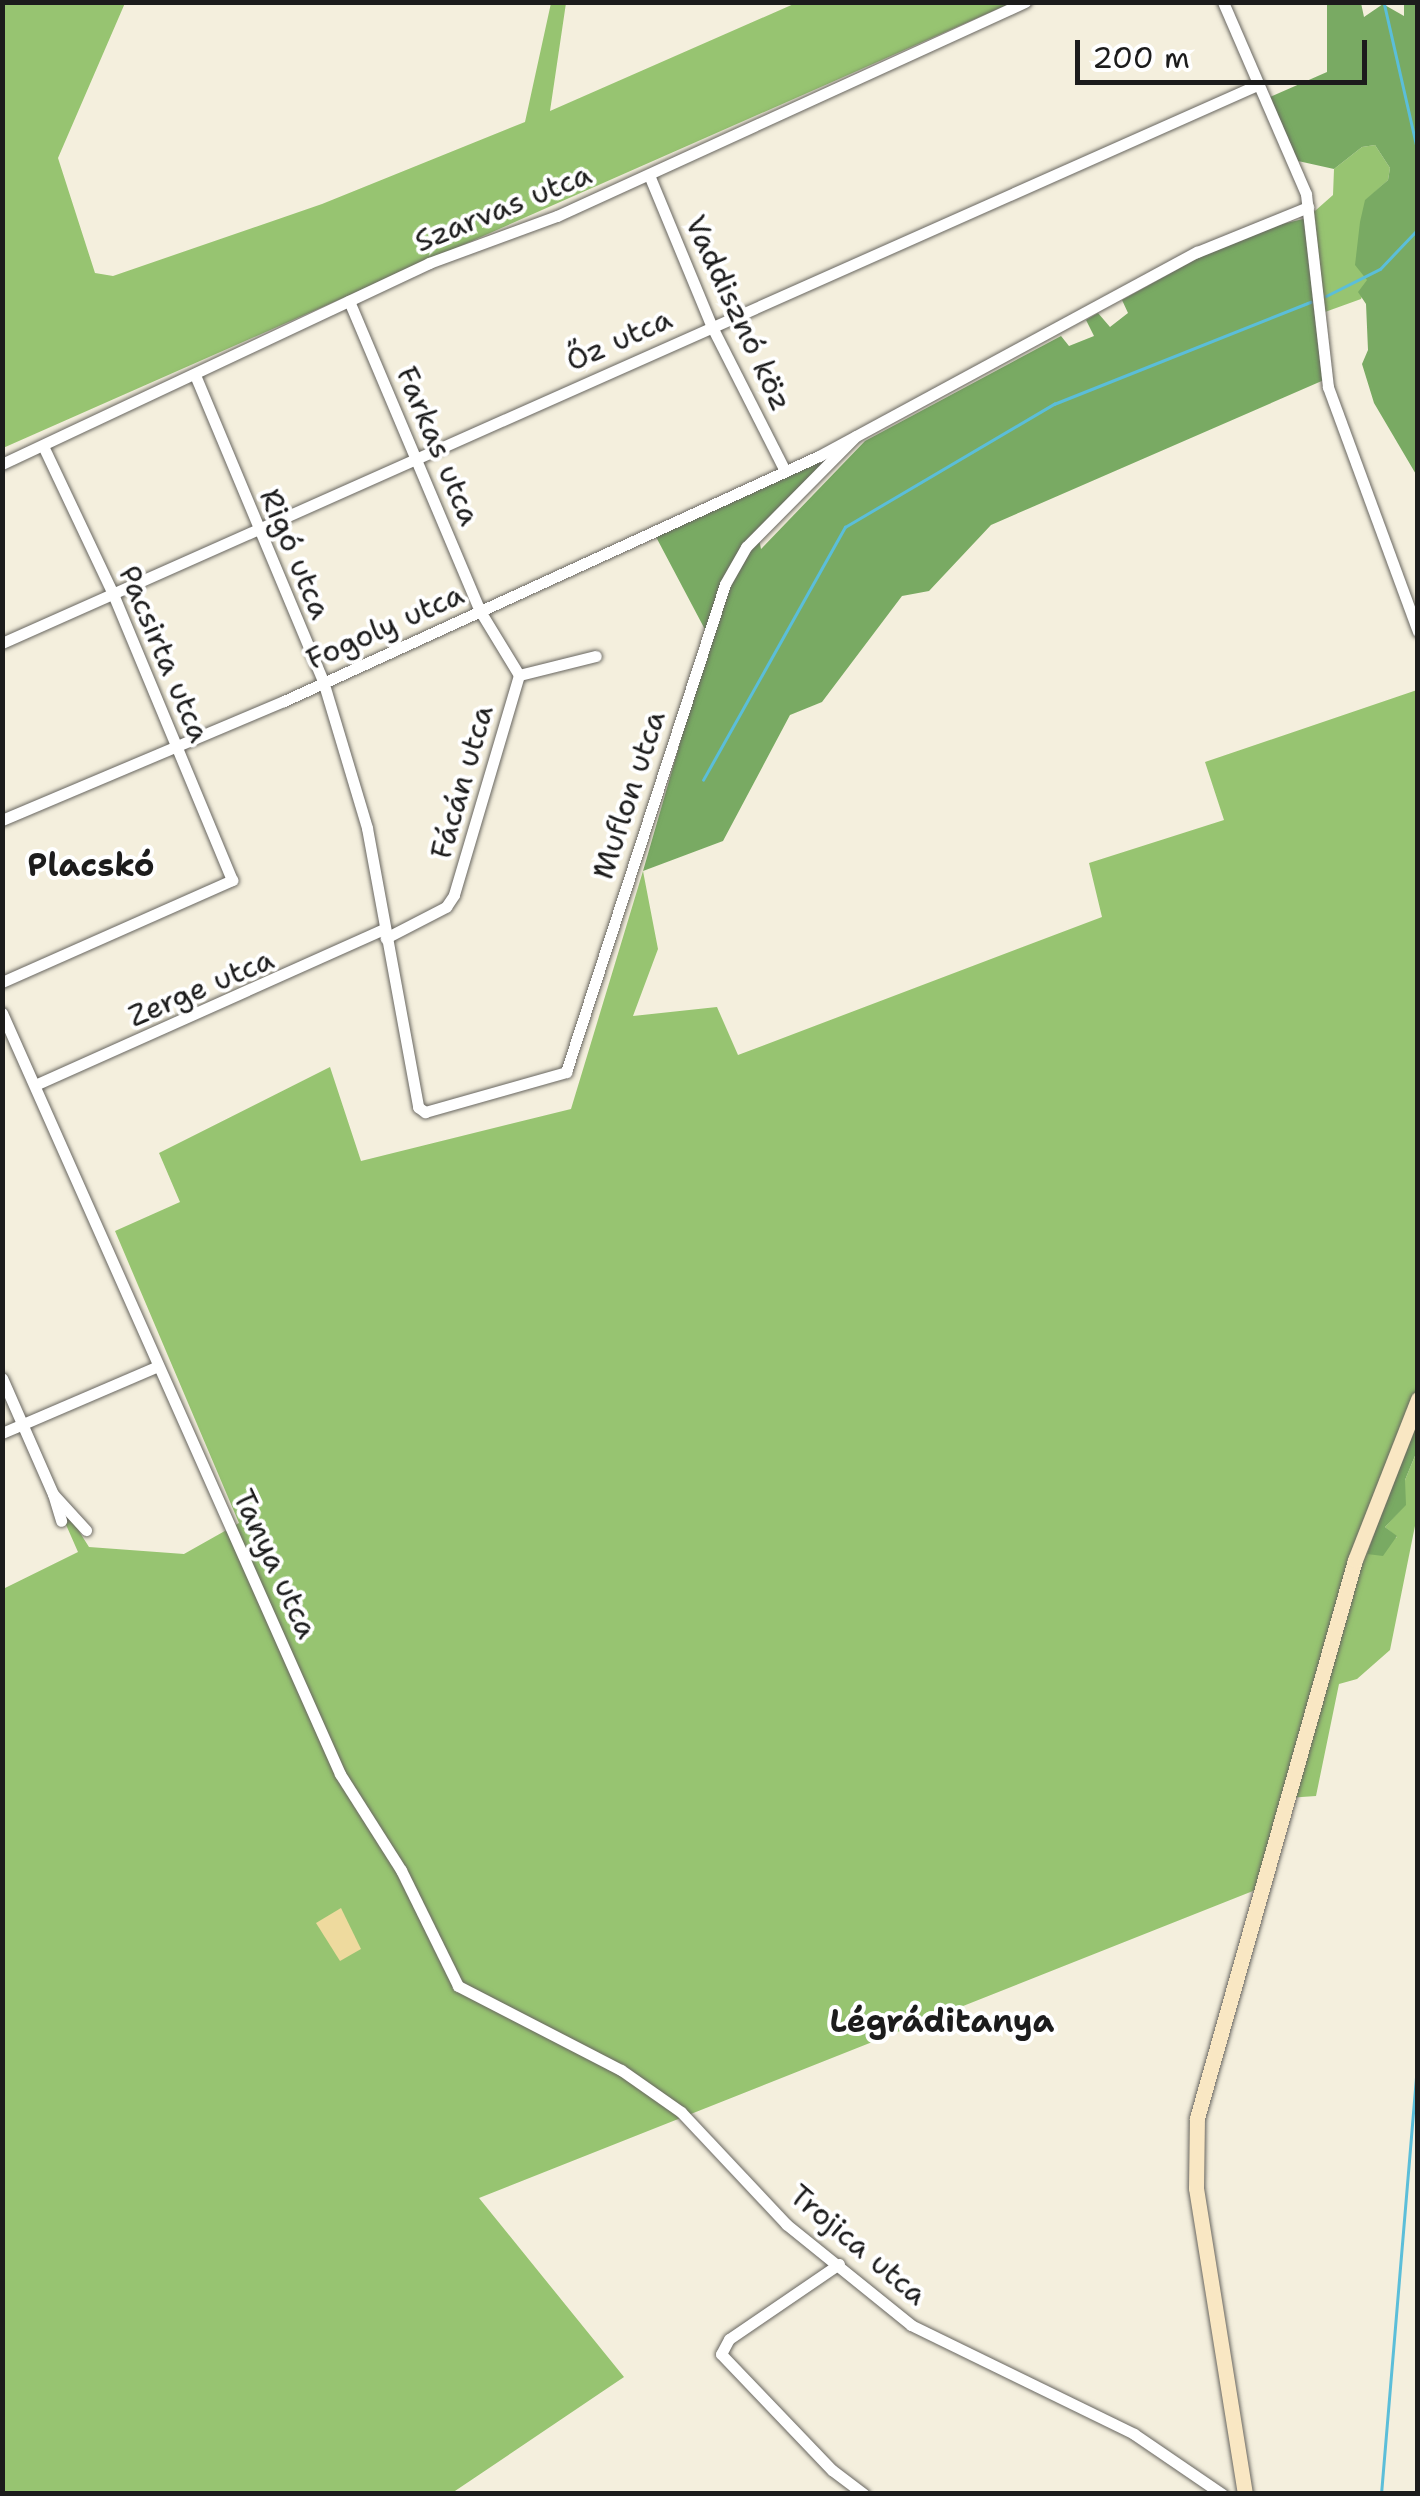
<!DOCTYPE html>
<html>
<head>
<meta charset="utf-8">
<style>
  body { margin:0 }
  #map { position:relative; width:1420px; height:2496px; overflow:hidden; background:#f4efdd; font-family:"Shantell Sans",sans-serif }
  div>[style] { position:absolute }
  .green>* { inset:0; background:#97c471 }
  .forest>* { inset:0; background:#79aa63 }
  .sand>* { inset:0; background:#eeda9e }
  .stream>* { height:2.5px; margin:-1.25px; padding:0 1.25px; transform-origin:1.25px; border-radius:1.25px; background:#5bbed9 }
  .roads { filter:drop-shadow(0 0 2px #686660) drop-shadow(0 0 2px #686660) }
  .street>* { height:11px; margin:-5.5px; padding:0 5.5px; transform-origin:5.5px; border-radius:5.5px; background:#fff }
  .secondary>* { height:15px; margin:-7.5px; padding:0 7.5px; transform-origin:7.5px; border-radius:7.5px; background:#f9e7c3 }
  span { translate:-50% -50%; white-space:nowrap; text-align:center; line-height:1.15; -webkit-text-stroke:8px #fff; paint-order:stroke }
  .street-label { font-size:30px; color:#1c1c1c }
  .neighbourhood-label { font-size:32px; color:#1c1c1c; font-weight:700 }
  .frame { position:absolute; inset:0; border:5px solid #1c1c1c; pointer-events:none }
  .scale { position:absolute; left:1075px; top:40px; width:292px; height:45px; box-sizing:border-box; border:5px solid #1c1c1c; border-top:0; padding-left:12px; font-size:30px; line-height:35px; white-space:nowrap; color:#1c1c1c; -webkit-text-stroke:8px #fff; paint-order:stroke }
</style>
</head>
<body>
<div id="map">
  <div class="green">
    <div style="clip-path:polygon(2px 3px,125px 3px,58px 158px,95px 273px,113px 276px,322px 204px,525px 122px,551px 3px,566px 3px,550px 111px,796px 3px,1011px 3px,3px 448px)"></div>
    <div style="clip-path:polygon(1375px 145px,1390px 168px,1388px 180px,1365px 201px,1368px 280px,1361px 299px,1325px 312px,1307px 218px,1333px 195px,1334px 169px,1362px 147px)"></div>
    <div style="clip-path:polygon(1417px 690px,1417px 1398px,1367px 1554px,1397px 1537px,1385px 1527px,1405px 1505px,1405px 1480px,1417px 1451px,1417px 1516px,1390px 1650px,1357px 1679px,1339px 1684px,1316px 1796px,1287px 1798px,1258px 1889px,479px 2198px,624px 2377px,452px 2493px,3px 2494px,3px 1589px,78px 1552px,60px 1511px,65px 1509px,89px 1547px,184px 1554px,239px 1523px,115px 1231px,180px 1202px,159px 1153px,330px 1067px,361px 1161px,571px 1109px,643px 871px,658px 949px,633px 1016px,717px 1007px,738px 1055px,1102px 917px,1089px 863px,1224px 820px,1205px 762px)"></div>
  </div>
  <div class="forest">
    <div style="clip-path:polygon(1327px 3px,1361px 3px,1364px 17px,1383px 4px,1404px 16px,1404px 3px,1417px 3px,1417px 476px,1374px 403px,1362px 364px,1368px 350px,1366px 304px,1358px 292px,1367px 280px,1355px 265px,1360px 222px,1365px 200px,1388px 180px,1390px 168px,1375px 145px,1362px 147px,1334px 169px,1298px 161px,1270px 97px,1327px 72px)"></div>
    <div style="clip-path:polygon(1307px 218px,1324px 380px,991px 525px,929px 591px,902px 596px,822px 702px,790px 715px,723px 841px,643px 871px,710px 639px,655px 535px,841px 452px,759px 539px,761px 549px,865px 441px,1061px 336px,1069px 346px,1094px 336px,1086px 320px,1098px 313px,1110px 327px,1128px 313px,1122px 300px,1200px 257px,1254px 231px)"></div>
    <div style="clip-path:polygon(1417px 1409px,1417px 1451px,1405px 1480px,1406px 1505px,1385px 1527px,1397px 1536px,1383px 1556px,1367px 1554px)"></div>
  </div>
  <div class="sand">
    <div style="clip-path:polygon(341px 1908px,361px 1949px,340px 1961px,316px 1923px)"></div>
  </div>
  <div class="stream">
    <div style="left:1384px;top:2px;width:154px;rotate:77.2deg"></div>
    <div style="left:1326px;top:296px;width:60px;rotate:-26.6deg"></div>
    <div style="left:1380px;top:269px;width:55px;rotate:-46.5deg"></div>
    <div style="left:703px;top:780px;width:290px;rotate:-60.7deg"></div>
    <div style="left:845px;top:527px;width:243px;rotate:-30.5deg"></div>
    <div style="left:1054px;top:404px;width:276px;rotate:-21.7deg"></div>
    <div style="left:1381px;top:2494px;width:440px;rotate:-85.2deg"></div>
  </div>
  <div class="roads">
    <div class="street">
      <div style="left:1223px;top:2px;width:209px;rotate:66.6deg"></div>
      <div style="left:1306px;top:194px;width:194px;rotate:83.5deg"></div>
      <div style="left:1328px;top:387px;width:260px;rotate:69.8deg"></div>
      <div style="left:649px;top:175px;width:165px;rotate:67.5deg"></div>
      <div style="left:712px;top:327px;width:161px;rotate:63.1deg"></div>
      <div style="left:349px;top:301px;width:337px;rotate:67.1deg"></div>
      <div style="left:480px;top:611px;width:75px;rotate:58.6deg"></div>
      <div style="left:519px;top:675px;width:229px;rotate:106.5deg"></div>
      <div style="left:454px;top:895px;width:14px;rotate:124deg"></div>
      <div style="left:446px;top:907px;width:68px;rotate:152.7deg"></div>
      <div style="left:195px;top:375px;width:332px;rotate:67.3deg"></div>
      <div style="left:323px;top:681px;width:153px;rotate:73.3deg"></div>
      <div style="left:367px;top:828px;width:284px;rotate:79.6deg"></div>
      <div style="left:418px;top:1107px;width:9px;rotate:36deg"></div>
      <div style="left:425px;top:1112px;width:147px;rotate:-15.8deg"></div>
      <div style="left:566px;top:1072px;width:513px;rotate:-71.95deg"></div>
      <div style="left:725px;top:584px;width:43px;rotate:-60.4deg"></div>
      <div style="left:746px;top:547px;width:156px;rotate:-45.3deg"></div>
      <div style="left:2px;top:464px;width:472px;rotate:-25.2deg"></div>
      <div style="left:429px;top:263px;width:136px;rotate:-20.2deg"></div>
      <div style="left:557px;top:216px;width:515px;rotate:-24.57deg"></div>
      <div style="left:2px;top:643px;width:1373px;rotate:-23.97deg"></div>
      <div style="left:519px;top:675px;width:79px;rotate:-13.9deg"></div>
      <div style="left:2px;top:820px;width:306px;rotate:-22.9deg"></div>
      <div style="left:284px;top:701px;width:588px;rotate:-24.61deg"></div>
      <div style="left:819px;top:456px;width:430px;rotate:-28.4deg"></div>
      <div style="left:1197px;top:252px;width:120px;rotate:-22.1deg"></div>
      <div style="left:2px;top:982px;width:252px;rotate:-23.9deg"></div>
      <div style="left:232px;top:880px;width:310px;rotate:-112.6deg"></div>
      <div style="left:113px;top:594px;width:164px;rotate:-115.3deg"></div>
      <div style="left:2px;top:1013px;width:833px;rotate:66.05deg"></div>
      <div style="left:340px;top:1774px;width:114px;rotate:57.6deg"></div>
      <div style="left:401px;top:1870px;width:129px;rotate:63.8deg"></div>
      <div style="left:458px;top:1986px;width:183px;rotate:27.3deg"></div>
      <div style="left:621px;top:2070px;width:73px;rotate:35deg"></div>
      <div style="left:681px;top:2112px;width:154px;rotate:46.8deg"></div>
      <div style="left:786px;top:2224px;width:161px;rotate:38.9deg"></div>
      <div style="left:911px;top:2325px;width:248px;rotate:26deg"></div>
      <div style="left:1134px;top:2434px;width:107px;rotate:34.3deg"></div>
      <div style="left:35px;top:1085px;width:382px;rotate:-24.1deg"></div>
      <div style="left:2px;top:1378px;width:127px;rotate:66.3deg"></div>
      <div style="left:53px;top:1494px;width:49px;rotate:47.5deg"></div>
      <div style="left:2px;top:1433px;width:168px;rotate:-23.2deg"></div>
      <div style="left:53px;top:1494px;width:28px;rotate:73deg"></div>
      <div style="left:839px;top:2264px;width:133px;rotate:145.7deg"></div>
      <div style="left:729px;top:2339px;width:17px;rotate:118deg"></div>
      <div style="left:721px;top:2354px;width:161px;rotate:46.3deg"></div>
      <div style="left:832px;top:2470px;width:40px;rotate:37deg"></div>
    </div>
    <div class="secondary">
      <div style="left:1245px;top:2494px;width:310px;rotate:-99.1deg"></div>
      <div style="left:1196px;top:2188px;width:70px;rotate:-89.2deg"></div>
      <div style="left:1197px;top:2118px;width:580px;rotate:-74.19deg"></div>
      <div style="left:1355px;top:1560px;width:173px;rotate:-68.6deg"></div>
    </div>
  </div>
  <div class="street-label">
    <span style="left:503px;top:208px;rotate:-22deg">Szarvas utca</span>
    <span style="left:738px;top:313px;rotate:65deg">Vaddisznó köz</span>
    <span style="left:619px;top:340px;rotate:-24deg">Őz utca</span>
    <span style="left:438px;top:446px;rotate:67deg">Farkas utca</span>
    <span style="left:295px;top:554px;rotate:67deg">Rigó utca</span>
    <span style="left:385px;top:627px;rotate:-24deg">Fogoly utca</span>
    <span style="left:164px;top:654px;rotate:67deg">Pacsirta utca</span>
    <span style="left:462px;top:782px;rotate:-74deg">Fácán utca</span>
    <span style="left:629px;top:795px;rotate:-72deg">Muflon utca</span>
    <span style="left:201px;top:988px;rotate:-23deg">Zerge utca</span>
    <span style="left:275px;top:1564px;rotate:65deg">Tanya utca</span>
    <span style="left:858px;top:2245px;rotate:40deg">Trojica utca</span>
  </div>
  <div class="neighbourhood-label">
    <span style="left:91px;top:865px">Placskó</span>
    <span style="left:942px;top:2021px">Légráditanya</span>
  </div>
  <div class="frame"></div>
  <div class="scale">200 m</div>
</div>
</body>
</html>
